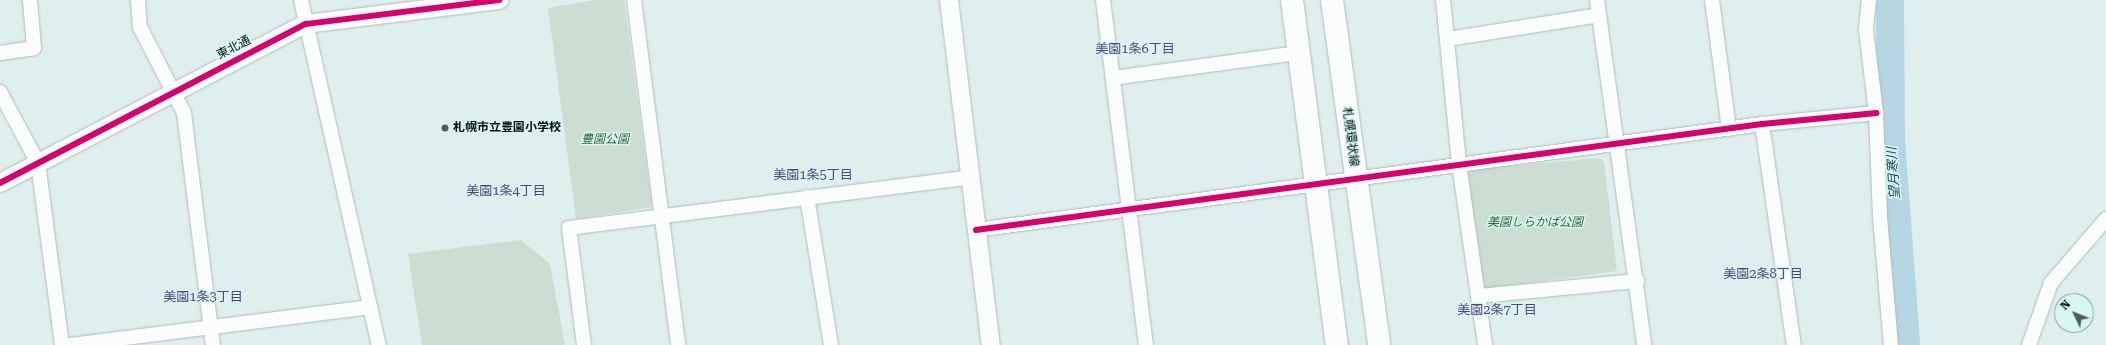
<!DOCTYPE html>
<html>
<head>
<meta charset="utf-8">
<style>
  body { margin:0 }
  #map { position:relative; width:2106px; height:345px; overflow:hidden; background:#dfefed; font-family:"Roboto Serif","Noto Sans JP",serif }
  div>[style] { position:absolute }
  .green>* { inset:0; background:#ccddd3 }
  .river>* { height:28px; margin:-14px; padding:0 14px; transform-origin:14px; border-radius:14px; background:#b6d6e4 }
  .roads { filter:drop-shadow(0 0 1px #b0bcbb) drop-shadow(0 0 1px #b0bcbb) }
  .minor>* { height:14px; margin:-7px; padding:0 7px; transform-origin:7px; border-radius:7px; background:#fafdfc }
  .tertiary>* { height:18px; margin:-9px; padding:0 9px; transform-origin:9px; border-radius:9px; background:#fafdfc }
  .primary>* { height:22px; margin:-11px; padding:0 11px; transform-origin:11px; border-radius:11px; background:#fafdfc }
  .cycleway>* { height:6px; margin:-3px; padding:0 3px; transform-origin:3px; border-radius:3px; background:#d6006c }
  .dots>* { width:11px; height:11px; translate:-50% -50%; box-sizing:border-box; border:2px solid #d8f6f3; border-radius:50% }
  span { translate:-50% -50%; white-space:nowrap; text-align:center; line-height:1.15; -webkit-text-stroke:3px #d8f6f3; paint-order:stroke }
  .street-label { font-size:12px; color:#050f0e }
  .poi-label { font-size:12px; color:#050f0e; font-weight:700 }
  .left { translate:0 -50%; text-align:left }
  .park-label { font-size:12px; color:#36633d; font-style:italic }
  .neighbourhood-label { font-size:13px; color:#544381 }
  .water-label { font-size:13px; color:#16475d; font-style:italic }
  .north { position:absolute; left:2054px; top:293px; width:40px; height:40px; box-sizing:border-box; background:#d8f6f3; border:1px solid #849a97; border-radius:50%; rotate:313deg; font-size:11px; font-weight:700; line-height:16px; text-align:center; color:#050f0e }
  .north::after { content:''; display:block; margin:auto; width:14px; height:18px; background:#515d5c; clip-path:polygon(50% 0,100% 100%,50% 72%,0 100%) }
</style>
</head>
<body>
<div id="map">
  <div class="green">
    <div style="clip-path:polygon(594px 0,624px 0,652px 207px,576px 219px,548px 8px)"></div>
    <div style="clip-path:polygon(1598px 158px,1604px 161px,1617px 271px,1484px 289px,1466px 175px,1470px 170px)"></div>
    <div style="clip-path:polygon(521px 240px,550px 264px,565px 345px,422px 345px,408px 254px)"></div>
  </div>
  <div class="river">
    <div style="left:1890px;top:0;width:139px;rotate:89.6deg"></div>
    <div style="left:1891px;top:139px;width:207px;rotate:85.8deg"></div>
  </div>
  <div class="roads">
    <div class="minor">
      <div style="left:138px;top:0;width:27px;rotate:86deg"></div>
      <div style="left:140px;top:27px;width:97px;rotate:62.9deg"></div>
      <div style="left:184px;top:113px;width:234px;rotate:82.9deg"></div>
      <div style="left:301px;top:0;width:354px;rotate:77.3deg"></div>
      <div style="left:634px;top:0;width:348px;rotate:82.7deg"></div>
      <div style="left:1103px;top:0;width:348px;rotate:82.9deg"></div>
      <div style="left:1443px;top:0;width:165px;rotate:84.4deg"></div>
      <div style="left:1459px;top:164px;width:183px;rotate:81.8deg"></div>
      <div style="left:1597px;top:0;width:348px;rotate:82.2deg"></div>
      <div style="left:1712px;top:0;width:130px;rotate:82.5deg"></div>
      <div style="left:1869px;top:0;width:30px;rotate:96deg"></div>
      <div style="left:1866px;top:30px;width:84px;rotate:83.1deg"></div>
      <div style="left:1876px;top:113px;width:104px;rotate:87.8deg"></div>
      <div style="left:1880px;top:217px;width:128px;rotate:85.1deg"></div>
      <div style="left:1448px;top:39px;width:153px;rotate:-9deg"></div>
      <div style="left:0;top:53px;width:34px;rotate:-8deg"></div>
      <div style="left:34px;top:48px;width:48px;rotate:-94.8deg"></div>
      <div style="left:1113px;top:78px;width:188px;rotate:-7.7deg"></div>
      <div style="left:0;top:92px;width:81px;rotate:61.8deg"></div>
      <div style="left:38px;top:163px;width:184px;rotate:82.5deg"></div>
      <div style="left:1762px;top:124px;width:223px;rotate:81.8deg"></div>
      <div style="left:807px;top:197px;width:150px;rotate:80.8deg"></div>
      <div style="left:976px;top:230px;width:793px;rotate:-7.68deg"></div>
      <div style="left:1762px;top:124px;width:115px;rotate:-5.5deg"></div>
      <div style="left:1478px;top:296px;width:160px;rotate:-5.4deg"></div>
      <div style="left:70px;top:345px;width:302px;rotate:-7.2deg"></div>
      <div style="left:584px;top:345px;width:118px;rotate:-97.3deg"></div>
      <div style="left:569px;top:228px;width:404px;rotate:-7.2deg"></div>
      <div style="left:2029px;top:345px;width:66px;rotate:-70.5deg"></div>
      <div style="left:2051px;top:283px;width:84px;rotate:-49.3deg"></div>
    </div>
    <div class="tertiary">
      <div style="left:949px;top:0;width:348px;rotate:83.1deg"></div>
      <div style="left:0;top:183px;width:345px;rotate:-27.5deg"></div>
      <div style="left:306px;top:24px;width:195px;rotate:-7.1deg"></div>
    </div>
    <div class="primary">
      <div style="left:1292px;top:0;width:348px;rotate:82.6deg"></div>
      <div style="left:1332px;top:0;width:348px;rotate:82.2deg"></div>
    </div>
  </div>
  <div class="cycleway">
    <div style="left:0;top:183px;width:345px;rotate:-27.5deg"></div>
    <div style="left:306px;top:24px;width:195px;rotate:-7.1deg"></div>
    <div style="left:976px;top:230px;width:793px;rotate:-7.68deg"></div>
    <div style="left:1762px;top:124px;width:115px;rotate:-5.5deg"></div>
  </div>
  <div class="dots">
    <div style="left:445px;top:128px;background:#515d5c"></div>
  </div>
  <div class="street-label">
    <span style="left:234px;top:48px;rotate:-27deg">東北通</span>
    <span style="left:1350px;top:137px;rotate:83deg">札幌環状線</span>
  </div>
  <div class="poi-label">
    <span class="left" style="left:453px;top:128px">札幌市立豊園小学校</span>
  </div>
  <div class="park-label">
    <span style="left:605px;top:140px">豊園公園</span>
    <span style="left:1535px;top:223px">美園しらかば公園</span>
  </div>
  <div class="neighbourhood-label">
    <span style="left:1135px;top:49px">美園1条6丁目</span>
    <span style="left:813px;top:175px">美園1条5丁目</span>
    <span style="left:506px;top:191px">美園1条4丁目</span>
    <span style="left:1763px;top:274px">美園2条8丁目</span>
    <span style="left:203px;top:297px">美園1条3丁目</span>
    <span style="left:1497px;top:310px">美園2条7丁目</span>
  </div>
  <div class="water-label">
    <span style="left:1894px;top:173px;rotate:-94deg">望月寒川</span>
  </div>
  <div class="north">N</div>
</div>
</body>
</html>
